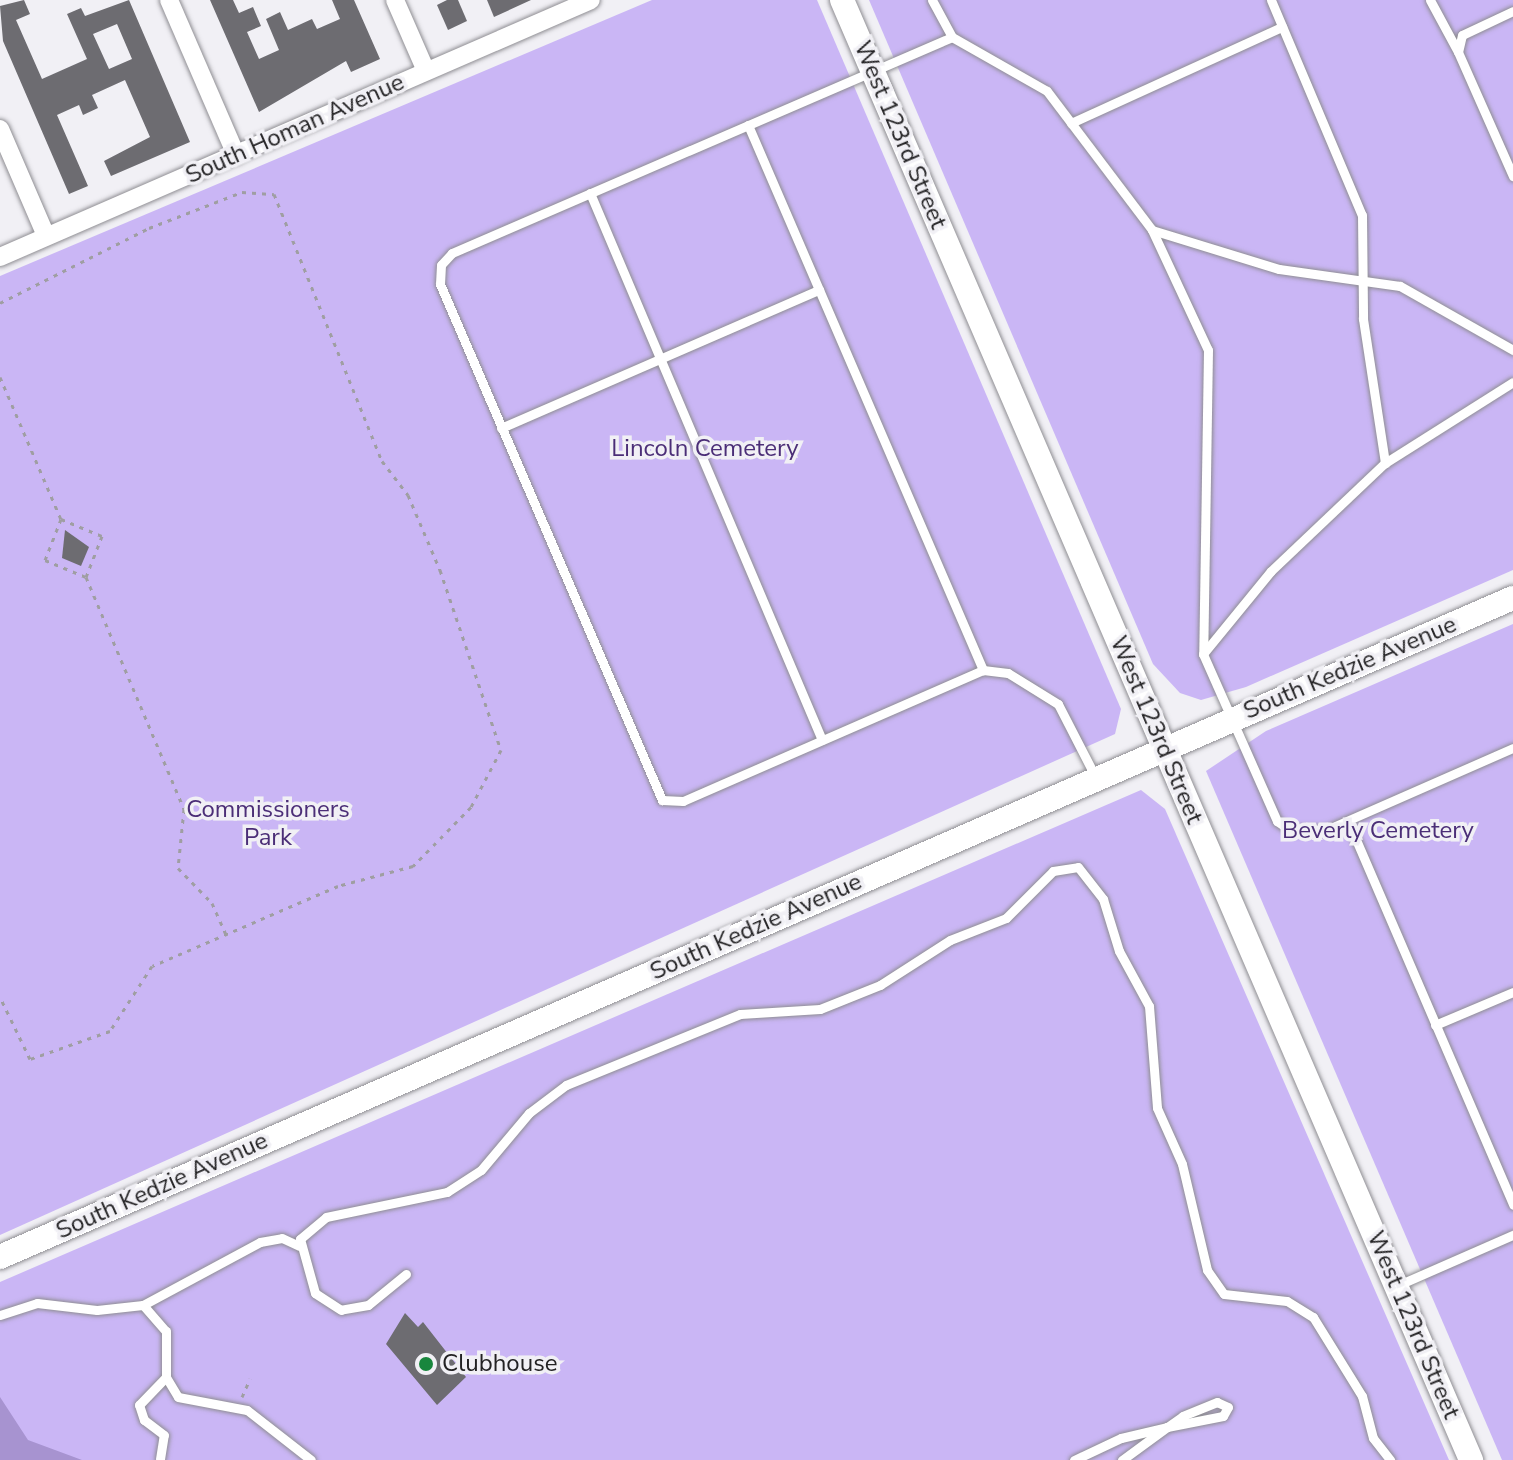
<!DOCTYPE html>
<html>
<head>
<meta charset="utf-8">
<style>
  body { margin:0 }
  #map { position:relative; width:1513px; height:1460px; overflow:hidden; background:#f1f0f5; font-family:"Nunito Sans",sans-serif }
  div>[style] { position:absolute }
  .green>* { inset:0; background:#cab6f5 }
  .water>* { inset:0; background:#a793d0 }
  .building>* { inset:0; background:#6d6c71 }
  .path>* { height:3px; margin-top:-1.5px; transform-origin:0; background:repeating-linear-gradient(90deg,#9f9ea2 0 4px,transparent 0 10px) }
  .roads { filter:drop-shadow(0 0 2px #8f8e93) drop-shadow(0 0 2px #8f8e93) }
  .lane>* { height:9px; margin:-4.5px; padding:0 4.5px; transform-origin:4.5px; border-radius:4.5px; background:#fff }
  .street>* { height:18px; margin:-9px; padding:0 9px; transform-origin:9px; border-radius:9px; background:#fff }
  .secondary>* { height:24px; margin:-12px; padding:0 12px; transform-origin:12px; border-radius:12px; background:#fff }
  .dots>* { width:22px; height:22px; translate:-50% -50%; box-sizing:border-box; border:4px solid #f1f0f5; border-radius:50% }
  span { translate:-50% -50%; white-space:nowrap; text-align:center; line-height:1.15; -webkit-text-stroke:7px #f1f0f5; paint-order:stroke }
  .street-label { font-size:24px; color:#232224 }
  .park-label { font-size:24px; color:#4b2e77 }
  .poi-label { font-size:24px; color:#232224 }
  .left { translate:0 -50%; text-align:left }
</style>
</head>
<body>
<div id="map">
  <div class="green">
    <div style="clip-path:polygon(652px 0,817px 0,1121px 709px,1115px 734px,0 1235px,0 276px)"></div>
    <div style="clip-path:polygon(869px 0,1513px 0,1513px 570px,1246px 687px,1201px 700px,1180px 693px,1153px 664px)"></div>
    <div style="clip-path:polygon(1513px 624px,1513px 1460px,1502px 1460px,1206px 771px,1266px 731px)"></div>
    <div style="clip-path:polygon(1141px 790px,1165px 809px,1449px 1460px,0 1460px,0 1282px)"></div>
  </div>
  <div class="water">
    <div style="clip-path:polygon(0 1397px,28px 1440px,82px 1460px,0 1460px)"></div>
  </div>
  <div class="building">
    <div style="clip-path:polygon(evenodd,24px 0,30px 14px,16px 20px,42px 79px,87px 59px,67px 14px,81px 8px,85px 16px,129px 0,190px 142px,111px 176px,104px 161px,150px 137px,125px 80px,92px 95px,98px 108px,83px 115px,79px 105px,57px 115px,88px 186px,69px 194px,3px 41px,0 6px,24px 0,117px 24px,132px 59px,109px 69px,93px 34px,117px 24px)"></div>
    <div style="clip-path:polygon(210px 0,233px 0,239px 13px,253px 7px,261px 26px,247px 32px,259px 59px,279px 50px,266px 19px,280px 12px,288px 30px,312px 19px,317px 29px,340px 19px,332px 0,354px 0,380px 59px,351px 72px,346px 61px,259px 112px)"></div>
    <div style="clip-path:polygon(447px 0,458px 0,467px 21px,448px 30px,437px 5px)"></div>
    <div style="clip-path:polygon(487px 0,531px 0,494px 17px)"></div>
    <div style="clip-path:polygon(65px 530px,89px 547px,81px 566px,62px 558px)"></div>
    <div style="clip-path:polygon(405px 1313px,418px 1327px,423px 1322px,466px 1377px,437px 1405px,386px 1344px)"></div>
  </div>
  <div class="path">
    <div style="left:0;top:303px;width:167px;rotate:-26.7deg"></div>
    <div style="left:149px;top:228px;width:100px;rotate:-21.2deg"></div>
    <div style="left:242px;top:192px;width:32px;rotate:4deg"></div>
    <div style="left:274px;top:194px;width:288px;rotate:68deg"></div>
    <div style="left:382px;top:461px;width:43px;rotate:52.6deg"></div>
    <div style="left:408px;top:495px;width:82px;rotate:66.9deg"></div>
    <div style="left:440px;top:570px;width:190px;rotate:71.3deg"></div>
    <div style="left:501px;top:750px;width:64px;rotate:117.8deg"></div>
    <div style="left:471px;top:807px;width:83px;rotate:134.5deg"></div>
    <div style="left:413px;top:866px;width:78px;rotate:165.1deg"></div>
    <div style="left:338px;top:886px;width:202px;rotate:156.7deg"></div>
    <div style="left:152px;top:966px;width:77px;rotate:122.9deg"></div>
    <div style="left:110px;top:1031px;width:85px;rotate:160.7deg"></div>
    <div style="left:30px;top:1059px;width:69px;rotate:-115.8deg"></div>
    <div style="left:0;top:377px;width:155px;rotate:66.8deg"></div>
    <div style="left:61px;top:519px;width:44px;rotate:22.5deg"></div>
    <div style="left:102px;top:536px;width:44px;rotate:111.3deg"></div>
    <div style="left:86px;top:577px;width:252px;rotate:67.1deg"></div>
    <div style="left:184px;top:809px;width:59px;rotate:95.8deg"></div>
    <div style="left:178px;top:868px;width:49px;rotate:45.8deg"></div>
    <div style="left:212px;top:903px;width:34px;rotate:66deg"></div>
    <div style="left:61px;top:519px;width:44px;rotate:111.3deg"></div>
    <div style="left:45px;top:560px;width:44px;rotate:22.5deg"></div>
    <div style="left:242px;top:1397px;width:20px;rotate:-66deg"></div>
  </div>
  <div class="roads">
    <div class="lane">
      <div style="left:932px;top:0;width:42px;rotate:61.6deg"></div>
      <div style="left:952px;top:37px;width:109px;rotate:29.6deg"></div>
      <div style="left:1047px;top:91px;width:174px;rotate:52.9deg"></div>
      <div style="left:1152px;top:230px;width:133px;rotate:17.1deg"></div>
      <div style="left:1279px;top:269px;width:122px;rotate:8deg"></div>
      <div style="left:1400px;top:286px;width:130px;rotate:29.5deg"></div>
      <div style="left:1271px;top:0;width:233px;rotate:67.1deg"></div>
      <div style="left:1362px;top:215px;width:104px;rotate:89.4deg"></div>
      <div style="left:1363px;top:319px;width:146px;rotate:81.3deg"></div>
      <div style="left:1430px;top:0;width:59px;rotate:61.7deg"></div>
      <div style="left:1513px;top:11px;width:56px;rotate:154.8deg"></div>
      <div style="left:1462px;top:35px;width:17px;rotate:103deg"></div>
      <div style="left:1458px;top:52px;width:136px;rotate:66.1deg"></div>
      <div style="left:952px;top:37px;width:545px;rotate:156.64deg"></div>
      <div style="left:452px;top:253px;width:16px;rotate:133deg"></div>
      <div style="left:441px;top:265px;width:19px;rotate:93deg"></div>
      <div style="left:440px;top:284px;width:562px;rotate:66.72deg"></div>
      <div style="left:662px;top:800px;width:21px;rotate:3deg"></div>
      <div style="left:683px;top:801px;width:327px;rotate:-23.6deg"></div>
      <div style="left:983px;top:670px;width:25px;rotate:7deg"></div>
      <div style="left:1008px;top:673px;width:59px;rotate:31.8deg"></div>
      <div style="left:1058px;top:704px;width:83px;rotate:62.8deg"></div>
      <div style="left:1071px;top:123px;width:232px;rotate:-24.5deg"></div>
      <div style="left:748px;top:125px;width:594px;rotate:66.67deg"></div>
      <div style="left:590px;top:193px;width:594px;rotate:67.02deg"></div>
      <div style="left:1152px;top:230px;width:132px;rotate:65deg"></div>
      <div style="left:1208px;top:350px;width:304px;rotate:90.9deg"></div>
      <div style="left:1203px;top:654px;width:183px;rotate:66.1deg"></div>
      <div style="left:1277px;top:821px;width:16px;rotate:35deg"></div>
      <div style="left:1290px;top:830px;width:36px"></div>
      <div style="left:1326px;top:830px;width:204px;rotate:-23.7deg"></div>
      <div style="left:501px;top:428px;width:347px;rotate:-23.5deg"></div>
      <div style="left:1203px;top:654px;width:107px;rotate:-50.7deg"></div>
      <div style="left:1271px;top:571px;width:157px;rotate:-43.5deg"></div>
      <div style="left:1385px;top:463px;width:151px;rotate:-32.3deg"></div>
      <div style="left:1348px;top:821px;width:418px;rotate:66.7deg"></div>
      <div style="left:1435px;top:1025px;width:85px;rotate:-22.9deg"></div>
      <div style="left:406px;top:1274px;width:49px;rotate:140.8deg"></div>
      <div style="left:368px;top:1305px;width:27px;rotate:170deg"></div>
      <div style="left:341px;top:1310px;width:31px;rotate:-147deg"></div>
      <div style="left:315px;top:1293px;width:56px;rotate:-105.5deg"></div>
      <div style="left:300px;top:1239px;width:34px;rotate:-40deg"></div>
      <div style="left:326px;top:1217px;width:124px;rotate:-11.7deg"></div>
      <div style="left:447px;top:1192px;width:40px;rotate:-32.9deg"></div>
      <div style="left:481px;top:1170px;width:75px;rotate:-49.9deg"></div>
      <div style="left:529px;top:1113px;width:46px;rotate:-37.1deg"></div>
      <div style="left:566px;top:1085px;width:188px;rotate:-22.2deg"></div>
      <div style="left:740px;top:1014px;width:80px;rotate:-3.6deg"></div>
      <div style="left:820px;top:1009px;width:65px;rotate:-21.8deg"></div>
      <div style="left:880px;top:985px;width:83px;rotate:-32.7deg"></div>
      <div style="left:950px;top:940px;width:60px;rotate:-21.4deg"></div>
      <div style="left:1006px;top:918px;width:66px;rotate:-45deg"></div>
      <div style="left:1053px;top:871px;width:25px;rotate:-9deg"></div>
      <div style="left:1078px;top:867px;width:41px;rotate:52deg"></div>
      <div style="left:1103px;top:899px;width:54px;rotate:72.9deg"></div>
      <div style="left:1119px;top:951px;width:63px;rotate:61.4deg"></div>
      <div style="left:1149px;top:1006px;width:102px;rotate:85.5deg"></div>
      <div style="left:1157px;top:1108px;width:61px;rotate:65.9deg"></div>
      <div style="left:1182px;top:1164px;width:109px;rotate:76.7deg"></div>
      <div style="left:1207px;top:1270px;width:29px;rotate:55deg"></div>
      <div style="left:1224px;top:1294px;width:63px;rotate:6.3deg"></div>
      <div style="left:1287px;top:1301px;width:31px;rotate:32deg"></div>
      <div style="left:1313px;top:1317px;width:93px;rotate:58.2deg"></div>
      <div style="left:1362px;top:1396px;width:43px;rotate:75.3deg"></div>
      <div style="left:1373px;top:1438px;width:28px;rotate:52deg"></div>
      <div style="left:1396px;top:1286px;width:128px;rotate:-23.6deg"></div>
      <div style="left:143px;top:1305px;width:35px;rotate:49deg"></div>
      <div style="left:166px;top:1331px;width:46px;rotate:90deg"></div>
      <div style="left:166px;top:1377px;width:23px;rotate:59deg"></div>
      <div style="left:178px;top:1397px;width:70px;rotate:10.7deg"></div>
      <div style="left:247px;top:1410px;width:81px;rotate:38deg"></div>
      <div style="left:0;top:1315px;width:39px;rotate:-18deg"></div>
      <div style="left:37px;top:1303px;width:60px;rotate:6.7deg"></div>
      <div style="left:97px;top:1310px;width:46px;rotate:-6.2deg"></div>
      <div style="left:143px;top:1305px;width:133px;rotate:-28.3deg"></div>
      <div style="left:260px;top:1242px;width:22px;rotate:-10deg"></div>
      <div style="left:282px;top:1238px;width:19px;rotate:25deg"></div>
      <div style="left:160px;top:1459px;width:24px;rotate:-81deg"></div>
      <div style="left:164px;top:1435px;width:25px;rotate:-143deg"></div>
      <div style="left:144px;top:1420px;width:16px;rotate:-108deg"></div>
      <div style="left:139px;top:1405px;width:39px;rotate:-46deg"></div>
      <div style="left:1074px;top:1460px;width:52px;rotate:-25.1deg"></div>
      <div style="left:1121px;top:1438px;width:47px;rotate:-13.4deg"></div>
      <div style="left:1167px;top:1427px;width:57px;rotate:-11.1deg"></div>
      <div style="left:1223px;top:1416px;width:10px;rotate:-61deg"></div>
      <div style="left:1228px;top:1407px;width:12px;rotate:-156deg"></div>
      <div style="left:1217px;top:1402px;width:37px;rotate:158deg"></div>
      <div style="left:1183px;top:1416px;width:19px;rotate:145deg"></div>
      <div style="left:1167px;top:1427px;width:56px;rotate:143.7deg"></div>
    </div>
    <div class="street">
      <div style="left:169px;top:0;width:169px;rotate:66.6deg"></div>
      <div style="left:395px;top:0;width:77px;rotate:66.4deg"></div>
      <div style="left:0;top:129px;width:116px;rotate:66.7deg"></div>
      <div style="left:0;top:257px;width:644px;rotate:-23.5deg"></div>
    </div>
    <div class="secondary">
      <div style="left:842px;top:0;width:1590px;rotate:66.69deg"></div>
      <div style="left:0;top:1257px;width:1650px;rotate:-23.54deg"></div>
    </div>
  </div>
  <div class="dots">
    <div style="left:426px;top:1364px;background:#18863d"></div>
  </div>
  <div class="street-label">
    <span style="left:295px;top:129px;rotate:-24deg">South Homan Avenue</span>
    <span style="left:900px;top:135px;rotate:67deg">West 123rd Street</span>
    <span style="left:1350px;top:668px;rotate:-23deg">South Kedzie Avenue</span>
    <span style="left:1156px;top:730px;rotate:67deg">West 123rd Street</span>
    <span style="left:756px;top:927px;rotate:-24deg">South Kedzie Avenue</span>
    <span style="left:162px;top:1186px;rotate:-24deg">South Kedzie Avenue</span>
    <span style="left:1413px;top:1325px;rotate:67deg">West 123rd Street</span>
  </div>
  <div class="park-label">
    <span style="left:705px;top:449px">Lincoln Cemetery</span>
    <span style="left:268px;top:824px">Commissioners<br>Park</span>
    <span style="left:1378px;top:831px">Beverly Cemetery</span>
  </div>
  <div class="poi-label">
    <span class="left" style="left:442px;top:1364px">Clubhouse</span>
  </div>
</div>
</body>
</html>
